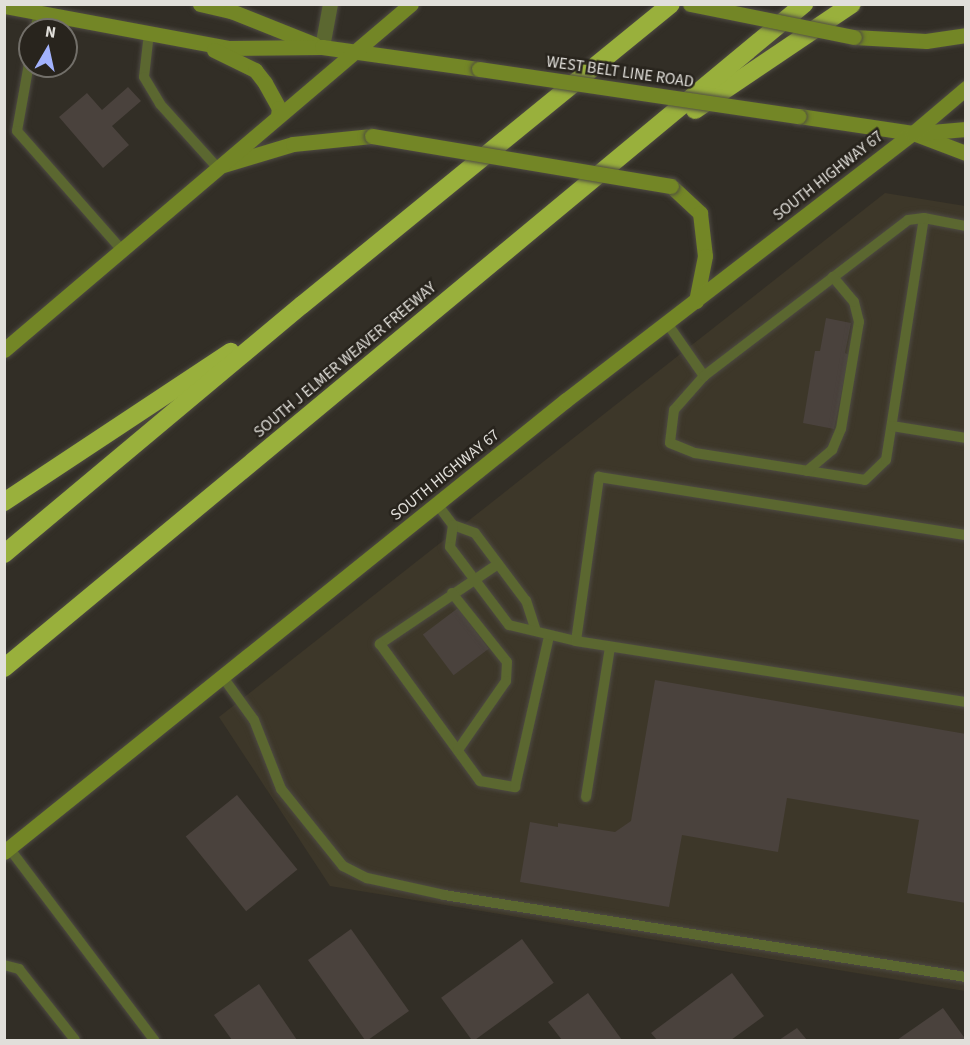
<!DOCTYPE html>
<html>
<head>
<meta charset="utf-8">
<style>
  body { margin:0 }
  #map { position:relative; width:970px; height:1045px; overflow:hidden; background:#322e26; font-family:"Source Sans 3",sans-serif }
  div>[style] { position:absolute }
  .built>* { inset:0; background:#3d3729 }
  .building>* { inset:0; background:#4a423d; transform-origin:0 0 }
  .roads { filter:drop-shadow(0 0 2px #4e4a43) drop-shadow(0 0 2px #4e4a43) }
  .service>* { height:10px; margin:-5px; padding:0 5px; transform-origin:5px; border-radius:5px; background:#5b6730 }
  .minor>* { height:15px; margin:-7.5px; padding:0 7.5px; transform-origin:7.5px; border-radius:7.5px; background:#5b6730 }
  .secondary>* { height:15px; margin:-7.5px; padding:0 7.5px; transform-origin:7.5px; border-radius:7.5px; background:#738626 }
  .motorway>* { height:18px; margin:-9px; padding:0 9px; transform-origin:9px; border-radius:9px; background:#99b03c }
  .bridges { filter:drop-shadow(0 0 2px #4e4a43) drop-shadow(0 0 2px #4e4a43) }
  .secondary-bridge>* { height:15px; margin:-7.5px; padding:0 7.5px; transform-origin:7.5px; border-radius:7.5px; background:#738626 }
  span { translate:-50% -50%; white-space:nowrap; text-align:center; line-height:1.15; -webkit-text-stroke:5px #28241d; paint-order:stroke }
  .street-label { font-size:16px; color:#e1dfda }
  .frame { position:absolute; inset:0; border:6px solid #e1dfda; pointer-events:none }
  .north { position:absolute; left:18px; top:18px; width:60px; height:60px; box-sizing:border-box; background:#28241d; border:2px solid #726f69; border-radius:50%; rotate:9deg; font-size:16px; font-weight:700; line-height:24px; text-align:center; color:#e1dfda }
  .north::after { content:''; display:block; margin:auto; width:21px; height:27px; background:#a2b2fd; clip-path:polygon(50% 0,100% 100%,50% 72%,0 100%) }
</style>
</head>
<body>
<div id="map">
  <div class="built">
    <div style="clip-path:polygon(885px 193px,965px 206px,965px 991px,330px 886px,219px 717px)"></div>
  </div>
  <div class="building">
    <div style="clip-path:polygon(128px 87px,141px 101px,112px 126px,129px 145px,103px 168px,59px 117px,87px 93px,102px 110px)"></div>
    <div style="clip-path:polygon(826px 318px,851px 323px,845px 353px,849px 355px,834px 429px,803px 423px,815px 351px,820px 351px)"></div>
    <div style="left:458px;top:608px;width:51px;height:44px;rotate:53deg"></div>
    <div style="clip-path:polygon(655px 680px,966px 734px,966px 903px,907px 893px,919px 820px,787px 798px,778px 852px,682px 835px,669px 907px,520px 882px,530px 822px,558px 827px,558px 823px,615px 832px,631px 821px)"></div>
    <div style="left:237px;top:795px;width:96px;height:66px;rotate:51deg"></div>
    <div style="clip-path:polygon(351px 929px,409px 1011px,368px 1040px,365px 1040px,308px 960px)"></div>
    <div style="left:522px;top:939px;width:54px;height:100px;rotate:54deg"></div>
    <div style="clip-path:polygon(732px 973px,764px 1016px,731px 1040px,657px 1040px,651px 1033px)"></div>
    <div style="clip-path:polygon(259px 984px,297px 1040px,232px 1040px,214px 1015px)"></div>
    <div style="clip-path:polygon(588px 993px,622px 1040px,562px 1040px,548px 1022px)"></div>
    <div style="clip-path:polygon(943px 1008px,966px 1040px,897px 1040px)"></div>
    <div style="clip-path:polygon(797px 1028px,807px 1040px,779px 1040px)"></div>
  </div>
  <div class="roads">
    <div class="service">
      <div style="left:35px;top:30px;width:18px;rotate:-77deg"></div>
      <div style="left:149px;top:33px;width:44px;rotate:96.5deg"></div>
      <div style="left:144px;top:77px;width:31px;rotate:59deg"></div>
      <div style="left:160px;top:104px;width:85px;rotate:47.9deg"></div>
      <div style="left:30px;top:58px;width:74px;rotate:100.1deg"></div>
      <div style="left:17px;top:131px;width:157px;rotate:48.6deg"></div>
      <div style="left:667px;top:323px;width:65px;rotate:55.1deg"></div>
      <div style="left:704px;top:376px;width:45px;rotate:131.4deg"></div>
      <div style="left:674px;top:410px;width:33px;rotate:97deg"></div>
      <div style="left:670px;top:443px;width:27px;rotate:22deg"></div>
      <div style="left:695px;top:453px;width:172px;rotate:9deg"></div>
      <div style="left:865px;top:480px;width:29px;rotate:-44deg"></div>
      <div style="left:886px;top:460px;width:245px;rotate:-81.1deg"></div>
      <div style="left:924px;top:218px;width:43px;rotate:10.8deg"></div>
      <div style="left:704px;top:376px;width:257px;rotate:-37.4deg"></div>
      <div style="left:908px;top:220px;width:16px;rotate:-7deg"></div>
      <div style="left:892px;top:426px;width:75px;rotate:9.2deg"></div>
      <div style="left:807px;top:471px;width:33px;rotate:-40deg"></div>
      <div style="left:832px;top:450px;width:23px;rotate:-67deg"></div>
      <div style="left:841px;top:429px;width:109px;rotate:-80.5deg"></div>
      <div style="left:859px;top:322px;width:21px;rotate:-104deg"></div>
      <div style="left:854px;top:302px;width:33px;rotate:-130deg"></div>
      <div style="left:437px;top:504px;width:26px;rotate:53deg"></div>
      <div style="left:498px;top:564px;width:143px;rotate:145.9deg"></div>
      <div style="left:380px;top:644px;width:170px;rotate:53.9deg"></div>
      <div style="left:480px;top:781px;width:36px;rotate:10deg"></div>
      <div style="left:515px;top:787px;width:155px;rotate:-77.3deg"></div>
      <div style="left:452px;top:593px;width:88px;rotate:51.4deg"></div>
      <div style="left:507px;top:662px;width:19px;rotate:93deg"></div>
      <div style="left:506px;top:681px;width:84px;rotate:124.8deg"></div>
      <div style="left:536px;top:631px;width:32px;rotate:-108deg"></div>
      <div style="left:526px;top:601px;width:85px;rotate:-126.9deg"></div>
      <div style="left:475px;top:533px;width:23px;rotate:-160deg"></div>
      <div style="left:453px;top:525px;width:22px;rotate:98deg"></div>
      <div style="left:450px;top:547px;width:98px;rotate:52.9deg"></div>
      <div style="left:509px;top:625px;width:69px;rotate:13.4deg"></div>
      <div style="left:576px;top:641px;width:166px;rotate:-82deg"></div>
      <div style="left:599px;top:477px;width:372px;rotate:9deg"></div>
      <div style="left:576px;top:641px;width:395px;rotate:8.9deg"></div>
      <div style="left:222px;top:676px;width:54px;rotate:54deg"></div>
      <div style="left:254px;top:720px;width:74px;rotate:68.6deg"></div>
      <div style="left:281px;top:789px;width:99px;rotate:51.2deg"></div>
      <div style="left:343px;top:866px;width:27px;rotate:27deg"></div>
      <div style="left:367px;top:878px;width:79px;rotate:12.4deg"></div>
      <div style="left:444px;top:895px;width:528px;rotate:8.93deg"></div>
      <div style="left:586px;top:797px;width:152px;rotate:-80.9deg"></div>
      <div style="left:9px;top:848px;width:241px;rotate:52.9deg"></div>
      <div style="left:4px;top:965px;width:16px;rotate:15deg"></div>
      <div style="left:19px;top:969px;width:90px;rotate:51.7deg"></div>
    </div>
    <div class="minor">
      <div style="left:322px;top:47px;width:44px;rotate:-79.5deg"></div>
    </div>
    <div class="secondary">
      <div style="left:200px;top:4px;width:32px;rotate:13deg"></div>
      <div style="left:231px;top:11px;width:89px;rotate:21.7deg"></div>
      <div style="left:4px;top:6px;width:228px;rotate:10.6deg"></div>
      <div style="left:228px;top:48px;width:94px;rotate:-0.6deg"></div>
      <div style="left:322px;top:47px;width:159px;rotate:8deg"></div>
      <div style="left:854px;top:37px;width:72px;rotate:3.2deg"></div>
      <div style="left:926px;top:41px;width:40px;rotate:-8.5deg"></div>
      <div style="left:214px;top:50px;width:46px;rotate:26deg"></div>
      <div style="left:255px;top:70px;width:16px;rotate:52deg"></div>
      <div style="left:265px;top:83px;width:29px;rotate:61deg"></div>
      <div style="left:279px;top:108px;width:7px;rotate:98deg"></div>
      <div style="left:799px;top:116px;width:115px;rotate:8.5deg"></div>
      <div style="left:913px;top:133px;width:57px;rotate:20.7deg"></div>
      <div style="left:919px;top:133px;width:47px;rotate:-4.9deg"></div>
      <div style="left:223px;top:165px;width:73px;rotate:-16.7deg"></div>
      <div style="left:293px;top:144px;width:79px;rotate:-5.8deg"></div>
      <div style="left:671px;top:186px;width:40px;rotate:43deg"></div>
      <div style="left:700px;top:213px;width:43px;rotate:83.4deg"></div>
      <div style="left:705px;top:256px;width:46px;rotate:101.3deg"></div>
      <div style="left:4px;top:350px;width:534px;rotate:-40.37deg"></div>
      <div style="left:4px;top:852px;width:721px;rotate:-38.81deg"></div>
      <div style="left:566px;top:400px;width:438px;rotate:-37.6deg"></div>
      <div style="left:913px;top:133px;width:70px;rotate:-40.3deg"></div>
    </div>
    <div class="motorway">
      <div style="left:695px;top:110px;width:189px;rotate:-34deg"></div>
      <div style="left:4px;top:502px;width:272px;rotate:-33.5deg"></div>
      <div style="left:4px;top:554px;width:388px;rotate:-39.9deg"></div>
      <div style="left:302px;top:305px;width:476px;rotate:-39.2deg"></div>
      <div style="left:4px;top:668px;width:1040px;rotate:-39.69deg"></div>
    </div>
  </div>
  <div class="bridges">
    <div class="secondary-bridge">
      <div style="left:690px;top:4px;width:167px;rotate:11.4deg"></div>
      <div style="left:479px;top:69px;width:323px;rotate:8.4deg"></div>
      <div style="left:372px;top:136px;width:303px;rotate:9.5deg"></div>
    </div>
  </div>
  <div class="street-label">
    <span style="left:620px;top:72px;rotate:8deg">WEST BELT LINE ROAD</span>
    <span style="left:828px;top:176px;rotate:-38deg">SOUTH HIGHWAY 67</span>
    <span style="left:345px;top:360px;rotate:-40deg">SOUTH J ELMER WEAVER FREEWAY</span>
    <span style="left:445px;top:475px;rotate:-39deg">SOUTH HIGHWAY 67</span>
  </div>
  <div class="frame"></div>
  <div class="north">N</div>
</div>
</body>
</html>
